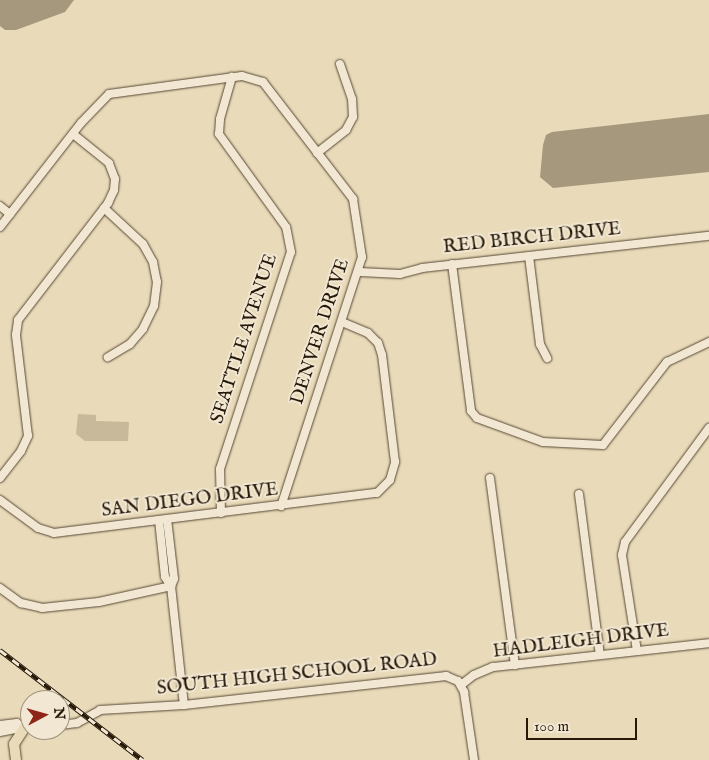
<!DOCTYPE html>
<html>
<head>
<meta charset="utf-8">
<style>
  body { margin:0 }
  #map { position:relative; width:709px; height:760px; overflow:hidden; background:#e9dab9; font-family:"IM FELL English",serif }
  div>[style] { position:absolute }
  .green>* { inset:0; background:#c8b99b }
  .water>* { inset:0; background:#a6987d }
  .roads { filter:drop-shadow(0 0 1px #564834) drop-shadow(0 0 1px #564834) }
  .minor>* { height:8px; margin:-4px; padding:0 4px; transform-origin:4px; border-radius:4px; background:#f1e7d2 }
  .major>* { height:10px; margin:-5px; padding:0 5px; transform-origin:5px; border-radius:5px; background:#e9dab9 }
  .rail>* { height:4.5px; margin-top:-2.25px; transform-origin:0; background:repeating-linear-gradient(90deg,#f1e7d2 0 8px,#251808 0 16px); box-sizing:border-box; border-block:1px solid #251808 }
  span { translate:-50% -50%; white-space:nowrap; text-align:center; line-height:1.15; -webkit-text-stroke:4px #f1e7d2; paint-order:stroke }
  .street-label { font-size:19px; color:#251808 }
  .north { position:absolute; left:20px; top:690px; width:50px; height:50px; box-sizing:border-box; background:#f1e7d2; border:1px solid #9f9481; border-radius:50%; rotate:84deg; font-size:14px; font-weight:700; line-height:20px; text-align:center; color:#251808 }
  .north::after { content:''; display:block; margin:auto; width:18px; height:22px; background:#8f2418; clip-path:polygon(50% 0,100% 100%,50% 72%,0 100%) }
  .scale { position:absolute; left:526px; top:718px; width:111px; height:22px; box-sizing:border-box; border:2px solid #251808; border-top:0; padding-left:6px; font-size:15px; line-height:18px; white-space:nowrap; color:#251808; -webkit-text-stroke:4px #f1e7d2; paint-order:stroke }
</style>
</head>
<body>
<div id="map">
  <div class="green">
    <div style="clip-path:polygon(78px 414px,96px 415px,96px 421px,129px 422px,128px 441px,85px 441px,76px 434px)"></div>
  </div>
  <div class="water">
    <div style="clip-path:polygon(0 0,74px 0,65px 12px,16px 30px,5px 30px,0 26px)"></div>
    <div style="clip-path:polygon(709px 114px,709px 172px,553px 188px,540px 177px,543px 145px,546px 135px,552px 132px)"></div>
  </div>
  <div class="roads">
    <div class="minor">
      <div style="left:317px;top:153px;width:37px;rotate:-38deg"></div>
      <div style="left:346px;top:130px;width:15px;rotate:-62deg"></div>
      <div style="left:353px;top:117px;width:18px;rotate:-93deg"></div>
      <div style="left:352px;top:99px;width:37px;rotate:-109deg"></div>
      <div style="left:0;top:206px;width:13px;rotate:39deg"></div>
      <div style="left:104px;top:208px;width:53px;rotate:42.7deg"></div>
      <div style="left:143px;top:244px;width:21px;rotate:61deg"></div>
      <div style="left:153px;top:262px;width:20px;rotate:79deg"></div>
      <div style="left:157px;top:282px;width:24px;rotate:97deg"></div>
      <div style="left:154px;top:306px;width:25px;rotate:116deg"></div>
      <div style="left:143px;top:329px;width:20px;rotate:131deg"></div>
      <div style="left:130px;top:344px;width:26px;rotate:149deg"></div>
      <div style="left:0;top:227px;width:132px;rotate:-52.1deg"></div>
      <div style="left:81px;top:123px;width:40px;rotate:-46deg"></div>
      <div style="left:109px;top:94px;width:134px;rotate:-7.7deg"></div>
      <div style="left:242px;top:76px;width:22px;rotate:16deg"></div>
      <div style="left:263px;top:82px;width:148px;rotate:52.4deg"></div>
      <div style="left:353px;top:199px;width:59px;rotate:81.2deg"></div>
      <div style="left:362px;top:257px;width:262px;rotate:108deg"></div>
      <div style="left:529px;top:256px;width:89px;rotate:82.9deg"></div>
      <div style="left:540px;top:344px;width:16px;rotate:63deg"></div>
      <div style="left:452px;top:264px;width:148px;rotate:82.6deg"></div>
      <div style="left:471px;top:411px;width:9px;rotate:49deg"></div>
      <div style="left:477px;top:418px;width:70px;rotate:20deg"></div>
      <div style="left:543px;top:442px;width:60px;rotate:2.9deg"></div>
      <div style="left:603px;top:445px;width:105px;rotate:-52.4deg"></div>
      <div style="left:667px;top:362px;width:47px;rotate:-25.5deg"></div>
      <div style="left:360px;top:272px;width:40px;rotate:2.9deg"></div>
      <div style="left:400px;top:274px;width:23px;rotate:-15deg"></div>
      <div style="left:422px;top:268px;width:289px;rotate:-6.4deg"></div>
      <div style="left:0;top:478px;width:34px;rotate:-52deg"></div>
      <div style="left:21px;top:451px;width:17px;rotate:-65deg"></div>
      <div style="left:28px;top:436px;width:102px;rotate:-96.8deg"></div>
      <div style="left:16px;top:335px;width:15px;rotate:-82deg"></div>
      <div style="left:18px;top:320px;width:148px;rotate:-52.4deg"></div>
      <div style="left:108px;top:203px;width:14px;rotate:-65deg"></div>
      <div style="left:114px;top:190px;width:11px;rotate:-85deg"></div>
      <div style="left:115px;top:179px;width:17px;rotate:-111deg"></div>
      <div style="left:109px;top:163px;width:46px;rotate:-141.1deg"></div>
      <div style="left:490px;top:478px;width:189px;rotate:82.4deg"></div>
      <div style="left:579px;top:494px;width:162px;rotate:82.6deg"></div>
      <div style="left:0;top:500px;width:47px;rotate:36.4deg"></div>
      <div style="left:38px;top:528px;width:17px;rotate:17deg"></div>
      <div style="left:54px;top:533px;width:325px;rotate:-7.1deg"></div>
      <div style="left:377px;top:493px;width:18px;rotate:-45deg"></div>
      <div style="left:390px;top:480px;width:19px;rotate:-74deg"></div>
      <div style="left:395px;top:462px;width:108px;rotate:-96.9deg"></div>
      <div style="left:382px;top:355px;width:13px;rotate:-108deg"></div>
      <div style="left:378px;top:343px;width:14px;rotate:-135deg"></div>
      <div style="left:368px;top:333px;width:28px;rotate:-157deg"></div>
      <div style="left:221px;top:513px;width:44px;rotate:-91.3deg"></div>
      <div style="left:220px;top:469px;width:228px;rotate:-71.9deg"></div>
      <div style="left:291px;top:252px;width:25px;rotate:-101deg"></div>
      <div style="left:286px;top:227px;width:115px;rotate:-125.8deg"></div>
      <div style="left:219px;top:134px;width:15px;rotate:-86deg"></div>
      <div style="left:220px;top:119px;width:44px;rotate:-74.1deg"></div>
      <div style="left:167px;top:519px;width:60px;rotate:83.3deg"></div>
      <div style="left:174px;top:579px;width:8px;rotate:113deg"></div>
      <div style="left:171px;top:586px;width:120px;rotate:83.8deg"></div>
      <div style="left:159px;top:520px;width:57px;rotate:84deg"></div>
      <div style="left:165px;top:577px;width:11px;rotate:56deg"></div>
      <div style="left:0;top:588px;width:26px;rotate:36deg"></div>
      <div style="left:21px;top:603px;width:22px;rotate:13deg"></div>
      <div style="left:42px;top:608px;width:57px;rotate:-6deg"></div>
      <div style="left:99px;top:602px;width:74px;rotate:-12.5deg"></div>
      <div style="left:637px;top:651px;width:97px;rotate:-98.9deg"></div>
      <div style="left:622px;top:555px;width:13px;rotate:-77deg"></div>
      <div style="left:625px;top:542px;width:142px;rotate:-53.6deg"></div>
      <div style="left:461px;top:685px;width:16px;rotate:-38deg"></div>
      <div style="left:474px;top:675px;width:21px;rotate:-23deg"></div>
      <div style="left:493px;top:667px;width:217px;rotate:-6.3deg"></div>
      <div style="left:0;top:725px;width:17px;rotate:-7deg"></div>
      <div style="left:17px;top:723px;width:6px;rotate:39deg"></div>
      <div style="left:60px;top:725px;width:17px;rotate:-7deg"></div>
      <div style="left:77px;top:723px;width:26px;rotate:-29deg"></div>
      <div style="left:100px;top:710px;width:84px;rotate:-3.4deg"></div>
      <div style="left:184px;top:705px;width:264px;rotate:-6.3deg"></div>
      <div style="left:446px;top:676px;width:13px;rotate:23deg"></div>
      <div style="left:458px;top:681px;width:13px;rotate:61deg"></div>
      <div style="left:464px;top:692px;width:69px;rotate:81.6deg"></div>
      <div style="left:0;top:732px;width:31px;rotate:-11deg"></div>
    </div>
    <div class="major">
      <div style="left:16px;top:760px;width:16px;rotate:-97deg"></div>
      <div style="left:14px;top:744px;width:20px;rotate:-57deg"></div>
    </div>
  </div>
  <div class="rail">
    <div style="left:0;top:650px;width:180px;rotate:37.6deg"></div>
  </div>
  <div class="street-label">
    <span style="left:532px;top:239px;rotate:-6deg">RED BIRCH DRIVE</span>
    <span style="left:321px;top:332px;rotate:-72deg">DENVER DRIVE</span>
    <span style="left:245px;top:339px;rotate:-72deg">SEATTLE AVENUE</span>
    <span style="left:190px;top:501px;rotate:-7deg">SAN DIEGO DRIVE</span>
    <span style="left:581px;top:642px;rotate:-7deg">HADLEIGH DRIVE</span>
    <span style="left:297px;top:675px;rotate:-6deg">SOUTH HIGH SCHOOL ROAD</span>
  </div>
  <div class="north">N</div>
  <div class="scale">100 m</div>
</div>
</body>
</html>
